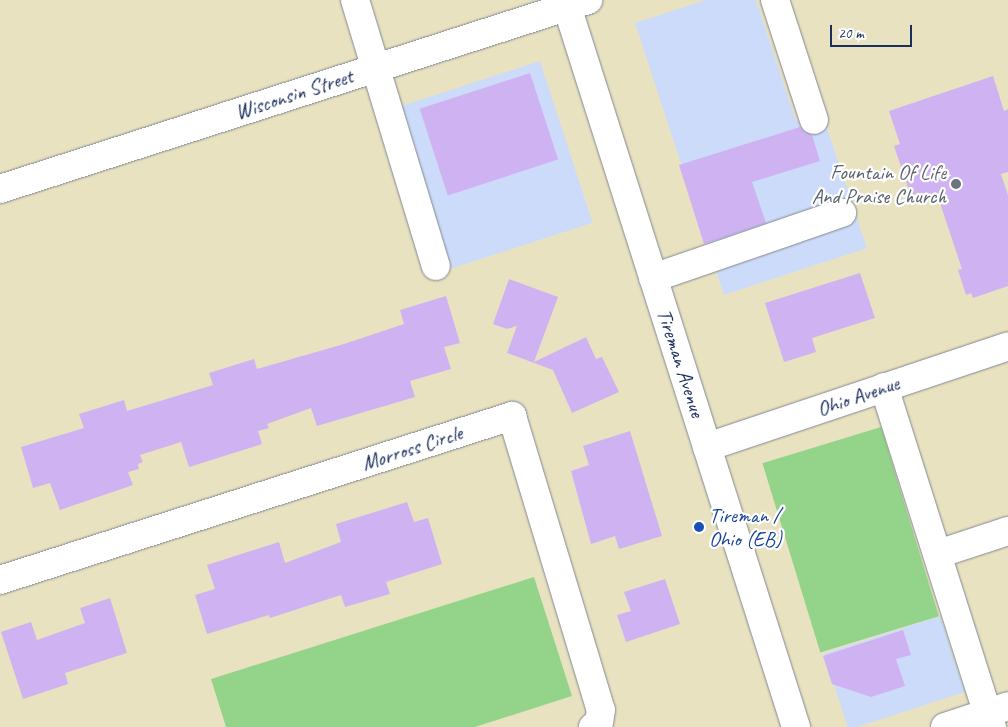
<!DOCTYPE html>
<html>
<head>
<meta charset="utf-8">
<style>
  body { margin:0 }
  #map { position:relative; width:1008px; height:727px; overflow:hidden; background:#e9e2c1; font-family:Caveat,sans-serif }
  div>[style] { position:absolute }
  .built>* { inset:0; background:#cddbfa; transform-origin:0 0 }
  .green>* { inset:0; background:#94d48a; transform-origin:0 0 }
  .building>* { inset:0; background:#cfb2f1; transform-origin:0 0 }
  .roads { filter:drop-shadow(0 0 1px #828890) drop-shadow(0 0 1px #828890) }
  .minor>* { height:28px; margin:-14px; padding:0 14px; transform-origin:14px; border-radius:14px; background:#fff }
  .dots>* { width:14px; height:14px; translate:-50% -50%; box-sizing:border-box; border:2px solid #fff; border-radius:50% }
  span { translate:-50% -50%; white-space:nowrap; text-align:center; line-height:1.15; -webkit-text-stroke:4.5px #fff; paint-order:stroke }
  .street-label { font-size:21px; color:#1b2f5e }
  .worship-label { font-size:21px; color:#5b616d }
  .right { translate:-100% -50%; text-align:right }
  .transit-label { font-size:21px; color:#164399 }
  .left { translate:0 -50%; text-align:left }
  .scale { position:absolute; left:830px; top:25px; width:82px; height:22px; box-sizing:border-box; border:2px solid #1b2f5e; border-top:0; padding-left:6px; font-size:15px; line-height:18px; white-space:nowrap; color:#1b2f5e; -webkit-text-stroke:4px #fff; paint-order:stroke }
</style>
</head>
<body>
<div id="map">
  <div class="built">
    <div style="clip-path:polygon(706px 0,756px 0,796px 121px,822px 113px,867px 248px,724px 295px,635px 23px)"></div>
    <div style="left:540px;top:61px;width:170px;height:148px;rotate:72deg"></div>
    <div style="left:940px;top:616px;width:80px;height:122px;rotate:72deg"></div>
  </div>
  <div class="green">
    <div style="left:881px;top:427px;width:198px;height:124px;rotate:73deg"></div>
    <div style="clip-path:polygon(534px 577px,572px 696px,475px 727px,226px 727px,211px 679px)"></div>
  </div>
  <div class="building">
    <div style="left:530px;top:73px;width:91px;height:116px;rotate:72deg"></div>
    <div style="clip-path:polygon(993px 76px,1004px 111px,1008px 109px,1008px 172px,1001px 174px,1008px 195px,1008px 286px,973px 298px,971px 293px,966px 295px,958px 270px,962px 269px,938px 197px,918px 203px,915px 194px,911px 196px,894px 146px,900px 144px,889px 111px)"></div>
    <div style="clip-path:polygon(800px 127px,804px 132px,812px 135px,820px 161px,752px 182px,766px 223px,704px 244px,679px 165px)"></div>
    <div style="clip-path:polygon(860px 273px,875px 318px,812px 338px,816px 352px,784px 362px,765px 303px)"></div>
    <div style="clip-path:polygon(509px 279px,558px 297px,534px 362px,586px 337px,596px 359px,602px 357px,619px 392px,572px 413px,553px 370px,507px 353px,517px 326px,507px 329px,493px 324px)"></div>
    <div style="clip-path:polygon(446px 296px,460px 343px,444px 347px,451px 369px,410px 381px,415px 397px,317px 426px,311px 408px,267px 424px,269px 428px,258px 431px,262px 444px,189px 467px,181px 442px,140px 455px,143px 462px,138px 464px,139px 469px,128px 472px,133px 485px,60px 510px,50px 483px,33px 488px,21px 447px,84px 428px,79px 414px,124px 400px,127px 411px,213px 385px,209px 373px,254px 359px,257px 369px,344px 344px,404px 324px,400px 310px)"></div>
    <div style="clip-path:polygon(630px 431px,662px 536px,619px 549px,615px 536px,591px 544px,571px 471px,589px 465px,583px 446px)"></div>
    <div style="clip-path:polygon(407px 502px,414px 522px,428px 518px,442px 564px,386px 582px,390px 594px,345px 607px,341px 595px,270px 618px,269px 615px,207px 634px,195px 595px,215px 589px,207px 565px,279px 542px,285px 563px,341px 542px,336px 524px)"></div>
    <div style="clip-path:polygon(665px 579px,680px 624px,626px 642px,617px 615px,631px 611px,624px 592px)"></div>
    <div style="clip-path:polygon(110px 598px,127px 653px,65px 673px,68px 684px,23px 699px,1px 632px,31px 622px,37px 640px,85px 623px,80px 608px)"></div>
    <div style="clip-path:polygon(903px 630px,911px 655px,896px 659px,905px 686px,871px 697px,832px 684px,823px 656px)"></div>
  </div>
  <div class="roads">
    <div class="minor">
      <div style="left:355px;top:0;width:278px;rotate:73.1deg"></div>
      <div style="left:565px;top:0;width:763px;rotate:72.37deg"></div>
      <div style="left:775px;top:0;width:126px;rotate:72deg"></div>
      <div style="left:0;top:189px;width:618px;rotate:-17.82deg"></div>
      <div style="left:653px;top:278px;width:200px;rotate:-19deg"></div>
      <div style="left:884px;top:387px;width:357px;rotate:72.4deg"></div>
      <div style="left:707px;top:447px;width:317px;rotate:-18.5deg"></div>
      <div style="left:938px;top:554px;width:74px;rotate:-18.2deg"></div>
      <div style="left:0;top:580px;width:538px;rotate:-17.76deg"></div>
      <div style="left:512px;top:416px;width:307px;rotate:73.2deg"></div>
      <div style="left:601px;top:710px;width:12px;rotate:99deg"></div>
      <div style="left:599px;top:722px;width:8px;rotate:140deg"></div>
      <div style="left:945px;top:727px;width:66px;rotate:-18.4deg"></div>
    </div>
  </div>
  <div class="dots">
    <div style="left:956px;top:184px;background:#6b7280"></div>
    <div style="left:699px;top:527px;background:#1a4fb4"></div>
  </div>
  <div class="street-label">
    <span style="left:294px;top:94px;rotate:-18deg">Wisconsin Street</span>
    <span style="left:681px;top:363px;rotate:72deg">Tireman Avenue</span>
    <span style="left:858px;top:396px;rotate:-19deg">Ohio Avenue</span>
    <span style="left:412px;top:448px;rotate:-18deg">Morross Circle</span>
  </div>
  <div class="worship-label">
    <span class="right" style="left:946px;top:184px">Fountain Of Life<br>And Praise Church</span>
  </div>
  <div class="transit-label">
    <span class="left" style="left:709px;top:527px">Tireman /<br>Ohio (EB)</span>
  </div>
  <div class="scale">20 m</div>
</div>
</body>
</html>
